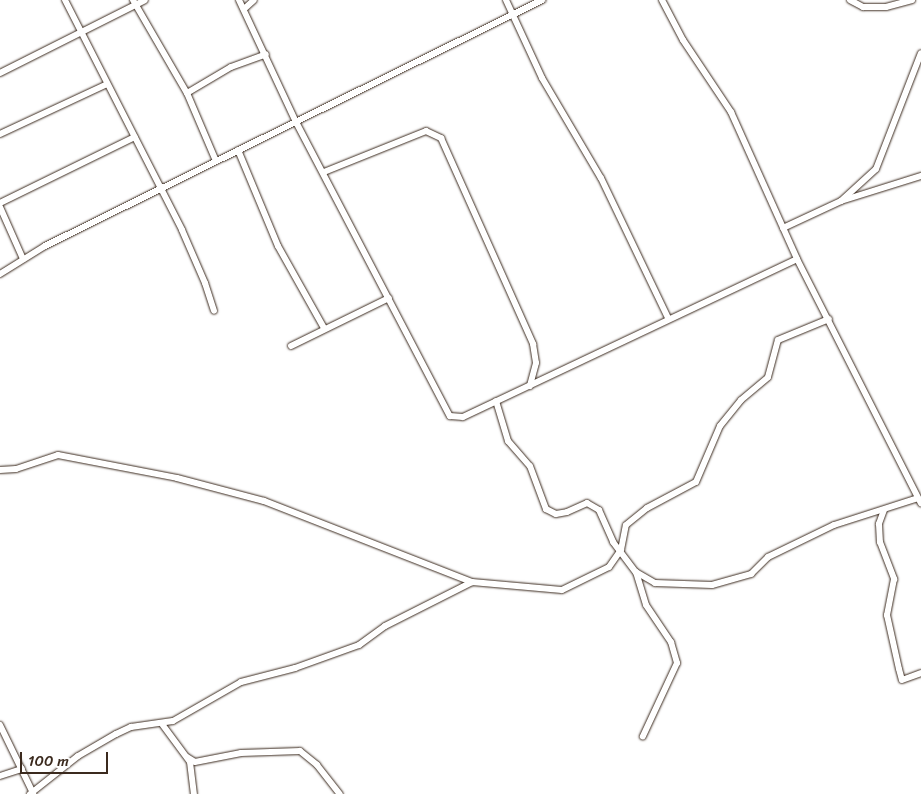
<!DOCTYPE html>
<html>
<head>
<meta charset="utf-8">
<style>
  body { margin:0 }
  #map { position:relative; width:921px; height:794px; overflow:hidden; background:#fff; font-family:Sriracha,sans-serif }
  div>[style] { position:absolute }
  .roads { filter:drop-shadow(0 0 1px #3b2a1e) drop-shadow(0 0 1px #3b2a1e) }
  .street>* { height:6px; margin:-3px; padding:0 3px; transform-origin:3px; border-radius:3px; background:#fff }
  span { translate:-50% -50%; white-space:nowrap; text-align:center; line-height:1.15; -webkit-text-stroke:4.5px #fff; paint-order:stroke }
  .scale { position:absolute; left:20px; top:752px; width:88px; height:22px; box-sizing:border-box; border:2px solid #3b2a1e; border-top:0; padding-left:6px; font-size:15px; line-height:18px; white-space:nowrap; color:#3b2a1e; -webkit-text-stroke:4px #fff; paint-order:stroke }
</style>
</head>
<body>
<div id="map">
  <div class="roads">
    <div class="street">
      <div style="left:65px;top:0;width:258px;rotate:63deg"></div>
      <div style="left:182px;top:230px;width:58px;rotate:66.5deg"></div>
      <div style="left:205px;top:283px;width:29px;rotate:72deg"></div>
      <div style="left:133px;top:0;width:108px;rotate:59.9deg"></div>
      <div style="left:187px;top:93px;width:74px;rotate:66.9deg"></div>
      <div style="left:239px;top:0;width:135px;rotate:65deg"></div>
      <div style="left:296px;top:122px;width:332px;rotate:62.4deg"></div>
      <div style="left:450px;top:416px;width:13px;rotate:4deg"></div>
      <div style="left:463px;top:417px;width:369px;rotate:-25.3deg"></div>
      <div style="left:506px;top:0;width:86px;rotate:65.2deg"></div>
      <div style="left:542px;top:78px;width:116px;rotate:59.5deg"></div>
      <div style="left:601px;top:178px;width:155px;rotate:64.4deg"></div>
      <div style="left:662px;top:0;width:45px;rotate:62.3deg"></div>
      <div style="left:683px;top:40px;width:87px;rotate:56.3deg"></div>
      <div style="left:731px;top:112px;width:161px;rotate:65.8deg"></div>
      <div style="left:797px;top:259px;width:274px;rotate:63.1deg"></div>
      <div style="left:850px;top:0;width:15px;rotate:28deg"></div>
      <div style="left:863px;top:7px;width:23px"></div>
      <div style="left:886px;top:7px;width:27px;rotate:-15deg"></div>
      <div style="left:244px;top:9px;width:13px;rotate:-42deg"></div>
      <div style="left:0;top:73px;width:162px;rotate:-26.7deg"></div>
      <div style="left:187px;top:93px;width:51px;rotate:-30.6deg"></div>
      <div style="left:231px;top:67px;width:37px;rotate:-20deg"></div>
      <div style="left:0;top:134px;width:118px;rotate:-25deg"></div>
      <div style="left:238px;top:150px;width:104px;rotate:67.4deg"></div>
      <div style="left:278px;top:246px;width:94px;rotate:60.7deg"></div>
      <div style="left:324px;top:172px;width:110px;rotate:-21.9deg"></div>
      <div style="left:426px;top:131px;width:17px;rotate:25deg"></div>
      <div style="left:441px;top:138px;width:226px;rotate:65.9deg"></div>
      <div style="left:533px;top:344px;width:19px;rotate:81deg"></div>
      <div style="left:536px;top:363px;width:24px;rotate:105deg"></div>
      <div style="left:841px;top:201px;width:47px;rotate:-42.4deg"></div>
      <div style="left:876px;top:169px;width:124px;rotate:-68.8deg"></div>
      <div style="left:0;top:203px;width:150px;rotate:-26.1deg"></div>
      <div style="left:0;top:207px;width:57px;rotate:66.1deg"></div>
      <div style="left:783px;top:228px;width:64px;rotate:-25deg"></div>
      <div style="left:841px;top:201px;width:84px;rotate:-17.4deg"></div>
      <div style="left:0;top:274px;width:53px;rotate:-31.9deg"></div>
      <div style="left:45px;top:246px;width:555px;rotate:-26.33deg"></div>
      <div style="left:291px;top:346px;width:109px;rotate:-26.1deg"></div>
      <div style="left:496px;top:401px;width:42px;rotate:73.3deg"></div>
      <div style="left:508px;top:441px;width:33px;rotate:49deg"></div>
      <div style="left:530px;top:466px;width:46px;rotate:69.6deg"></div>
      <div style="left:546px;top:509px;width:11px;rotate:27deg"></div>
      <div style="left:556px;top:514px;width:11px;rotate:-10deg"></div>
      <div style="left:567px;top:512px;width:22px;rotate:-24deg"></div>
      <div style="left:587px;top:503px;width:14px;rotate:30deg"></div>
      <div style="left:599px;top:510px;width:35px;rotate:66deg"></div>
      <div style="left:613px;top:542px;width:38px;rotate:53deg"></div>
      <div style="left:636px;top:572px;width:34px;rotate:73deg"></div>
      <div style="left:646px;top:605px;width:45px;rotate:56deg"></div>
      <div style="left:671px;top:642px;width:22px;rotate:74deg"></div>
      <div style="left:677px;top:663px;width:81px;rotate:115deg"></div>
      <div style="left:0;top:470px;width:16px;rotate:-4deg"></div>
      <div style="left:16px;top:469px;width:44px;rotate:-18.4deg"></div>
      <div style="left:58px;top:455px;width:121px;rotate:10.9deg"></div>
      <div style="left:177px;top:478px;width:90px;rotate:14.8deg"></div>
      <div style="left:264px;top:501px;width:223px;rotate:21.3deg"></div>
      <div style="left:884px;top:510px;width:15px;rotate:110deg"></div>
      <div style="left:879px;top:524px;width:18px;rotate:87deg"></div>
      <div style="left:880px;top:542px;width:40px;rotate:69deg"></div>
      <div style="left:894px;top:579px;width:37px;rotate:101deg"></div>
      <div style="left:887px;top:615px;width:55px;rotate:77.5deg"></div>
      <div style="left:899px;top:669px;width:11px;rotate:75deg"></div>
      <div style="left:902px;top:680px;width:20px;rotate:-20deg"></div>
      <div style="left:636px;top:572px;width:22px;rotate:30deg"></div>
      <div style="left:655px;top:583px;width:57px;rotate:2deg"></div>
      <div style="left:712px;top:585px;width:41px;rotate:-15.8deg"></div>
      <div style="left:751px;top:574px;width:24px;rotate:-45deg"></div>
      <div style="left:768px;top:557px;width:73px;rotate:-25.9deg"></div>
      <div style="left:834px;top:525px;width:88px;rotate:-17.8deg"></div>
      <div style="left:162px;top:724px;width:47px;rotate:53.6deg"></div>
      <div style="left:190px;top:762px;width:32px;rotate:83deg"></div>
      <div style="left:0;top:725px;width:76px;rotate:64.1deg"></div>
      <div style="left:187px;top:757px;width:9px;rotate:32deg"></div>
      <div style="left:195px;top:762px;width:47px;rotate:-11.1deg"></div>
      <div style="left:241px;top:753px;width:59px;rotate:-1.9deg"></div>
      <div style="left:300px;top:751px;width:22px;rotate:39deg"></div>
      <div style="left:317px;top:765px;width:37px;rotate:52deg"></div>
      <div style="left:0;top:776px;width:23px;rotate:-18deg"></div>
      <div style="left:30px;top:794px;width:61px;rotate:-38.4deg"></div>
      <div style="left:78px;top:756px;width:44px;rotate:-30.1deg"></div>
      <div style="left:116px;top:734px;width:17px;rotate:-25deg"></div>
      <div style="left:131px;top:727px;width:42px;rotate:-8.1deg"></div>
      <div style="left:173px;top:721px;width:78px;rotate:-29.8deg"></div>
      <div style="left:241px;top:682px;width:56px;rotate:-14.5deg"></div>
      <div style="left:295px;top:668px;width:68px;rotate:-19.8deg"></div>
      <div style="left:359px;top:645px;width:32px;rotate:-36deg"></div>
      <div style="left:385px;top:626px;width:97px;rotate:-26.8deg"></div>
      <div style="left:472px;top:582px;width:90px;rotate:5.1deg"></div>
      <div style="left:562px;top:590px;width:52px;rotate:-26.1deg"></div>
      <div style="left:609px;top:567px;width:21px;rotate:-55deg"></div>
      <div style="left:621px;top:550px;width:25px;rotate:-79deg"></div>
      <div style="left:626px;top:525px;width:27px;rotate:-39deg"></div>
      <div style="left:647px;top:508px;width:55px;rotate:-28deg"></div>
      <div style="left:696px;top:482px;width:61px;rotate:-66.8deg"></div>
      <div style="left:720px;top:426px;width:33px;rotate:-51deg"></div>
      <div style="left:741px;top:400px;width:35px;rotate:-40deg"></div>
      <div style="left:768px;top:377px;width:38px;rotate:-75deg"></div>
      <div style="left:778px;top:340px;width:55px;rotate:-22.4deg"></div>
    </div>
  </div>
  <div class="scale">100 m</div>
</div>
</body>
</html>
